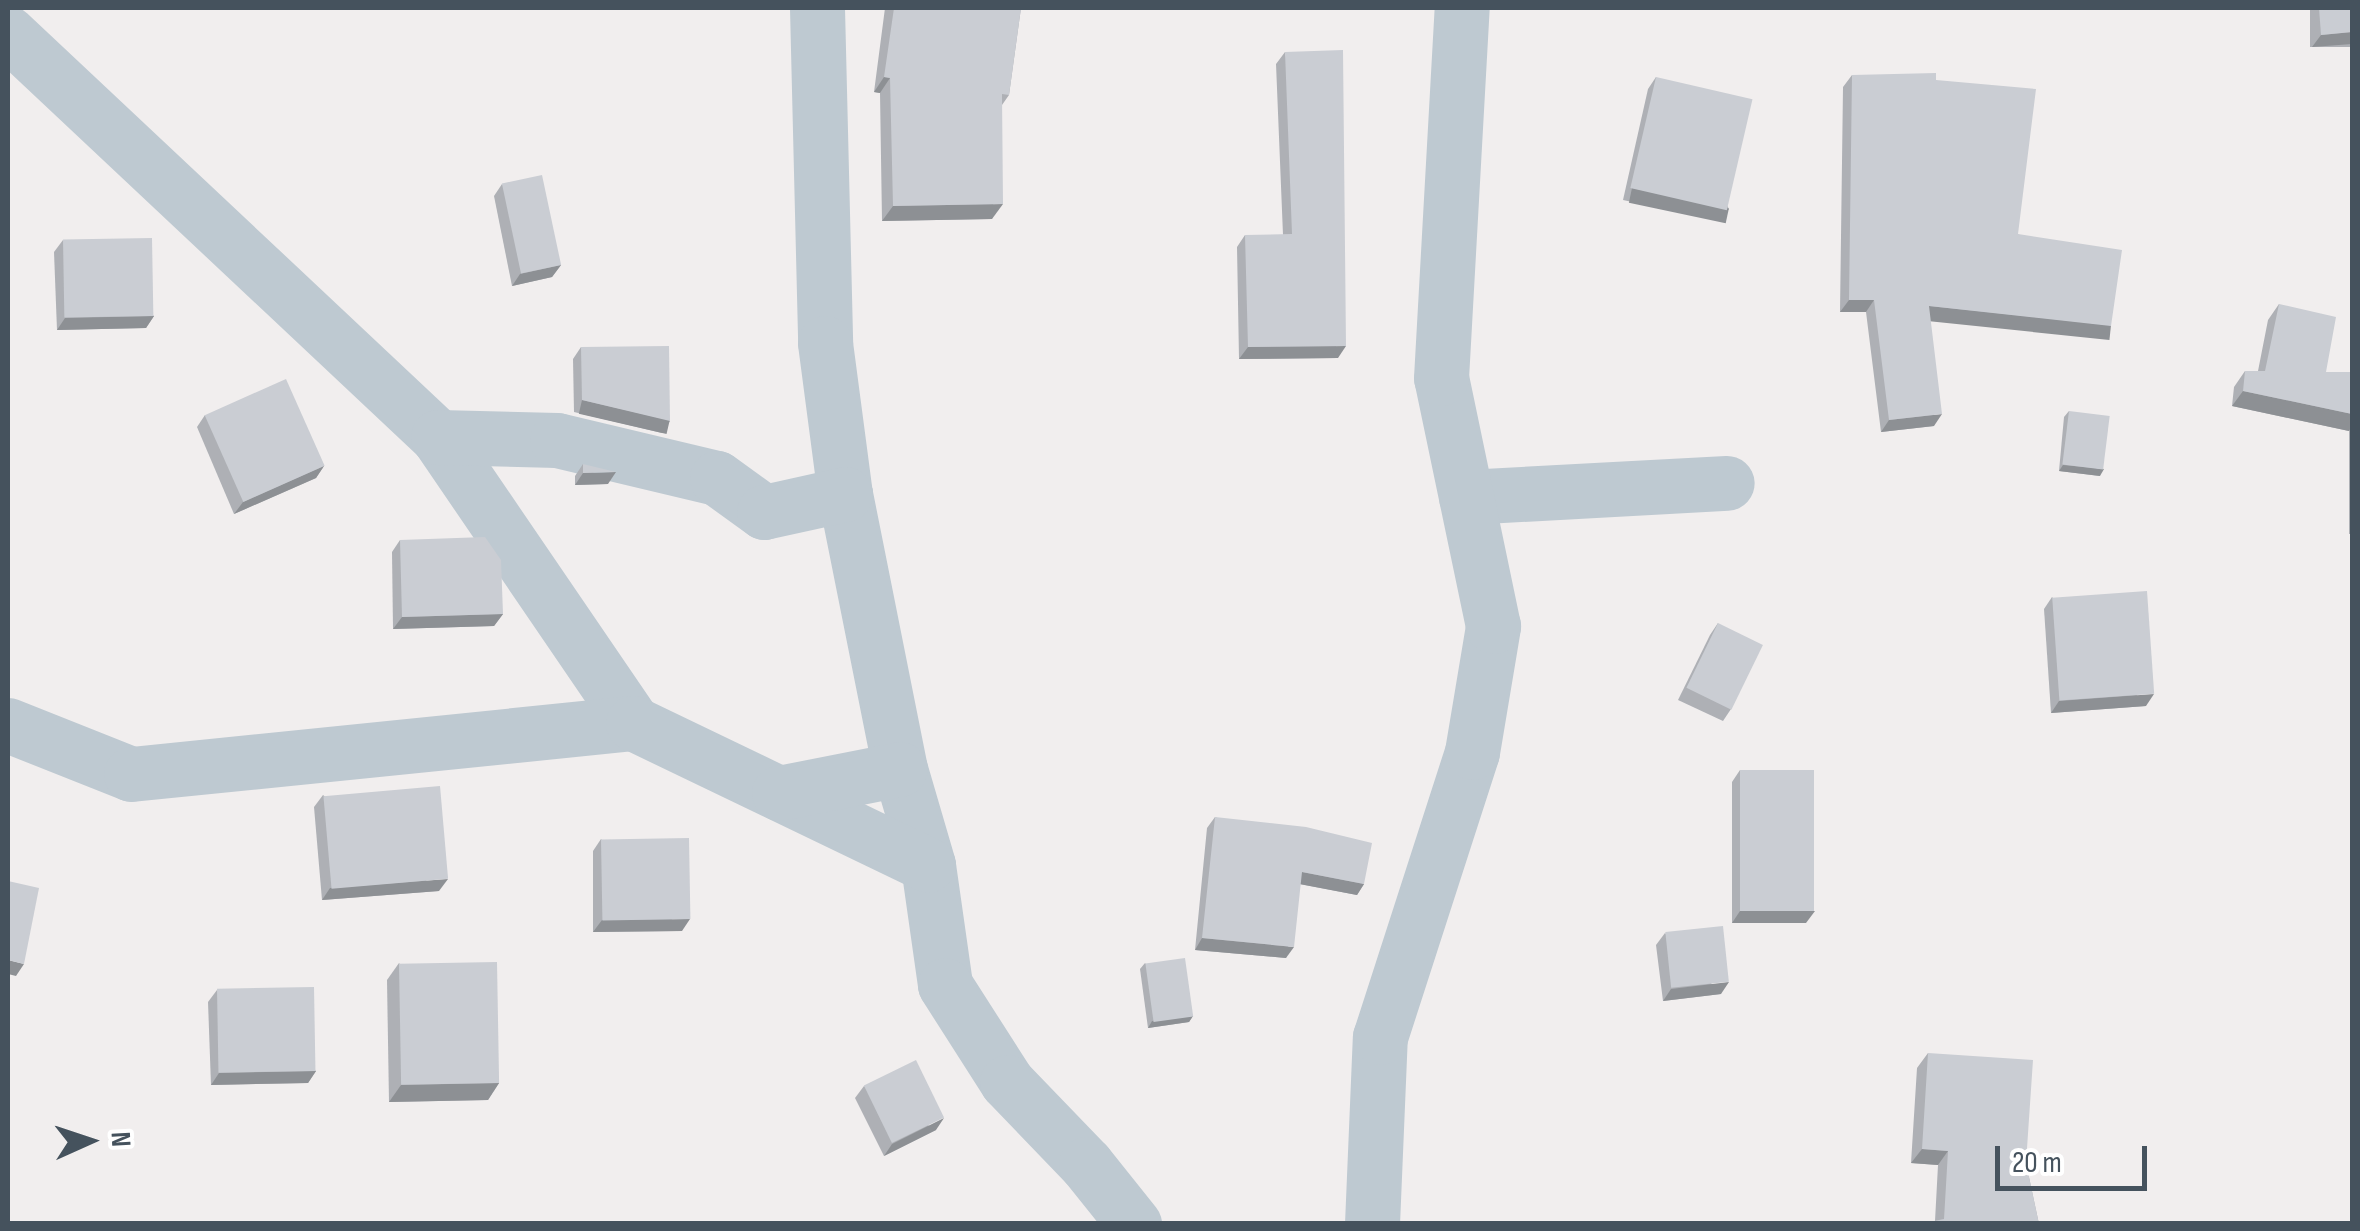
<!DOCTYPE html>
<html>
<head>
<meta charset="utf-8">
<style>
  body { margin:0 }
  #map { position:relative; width:2360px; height:1231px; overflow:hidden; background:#f1eeee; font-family:"Sofia Sans Condensed",sans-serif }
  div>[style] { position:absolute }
  .minor>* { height:55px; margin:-27.5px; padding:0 27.5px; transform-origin:27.5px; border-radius:27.5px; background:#bec9d1 }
  .wall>* { inset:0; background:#aeb0b5; transform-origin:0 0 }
  .shaded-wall>* { inset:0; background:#8d9094; transform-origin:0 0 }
  .building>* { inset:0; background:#cacdd3; transform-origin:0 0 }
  span { translate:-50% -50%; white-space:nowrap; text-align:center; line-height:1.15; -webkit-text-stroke:9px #fff; paint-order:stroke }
  .frame { position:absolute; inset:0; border:10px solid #45525d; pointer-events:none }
  .north { position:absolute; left:40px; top:1091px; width:100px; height:100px; -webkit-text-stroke:8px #fff; paint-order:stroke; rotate:87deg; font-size:28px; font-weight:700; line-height:40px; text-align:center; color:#45525d }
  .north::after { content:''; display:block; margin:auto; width:35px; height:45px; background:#45525d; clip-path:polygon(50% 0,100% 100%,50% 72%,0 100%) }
  .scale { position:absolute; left:1995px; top:1146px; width:152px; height:45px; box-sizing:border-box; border:5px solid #45525d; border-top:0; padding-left:12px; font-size:30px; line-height:35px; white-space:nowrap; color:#45525d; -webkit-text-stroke:8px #fff; paint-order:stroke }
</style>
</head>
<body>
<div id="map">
  <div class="minor">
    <div style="left:817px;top:8px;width:335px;rotate:88.6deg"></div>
    <div style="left:825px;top:343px;width:152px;rotate:82.5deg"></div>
    <div style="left:845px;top:494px;width:280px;rotate:78.7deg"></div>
    <div style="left:900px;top:769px;width:100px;rotate:73.7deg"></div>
    <div style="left:928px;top:865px;width:121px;rotate:81.9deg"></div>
    <div style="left:945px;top:985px;width:115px;rotate:57.4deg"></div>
    <div style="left:1007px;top:1082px;width:114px;rotate:46.1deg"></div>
    <div style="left:1086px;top:1164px;width:77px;rotate:51.3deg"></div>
    <div style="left:8px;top:33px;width:590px;rotate:43.21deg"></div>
    <div style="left:438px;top:437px;width:346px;rotate:55.7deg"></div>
    <div style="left:438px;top:437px;width:119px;rotate:1.4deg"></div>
    <div style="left:557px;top:440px;width:164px;rotate:13.4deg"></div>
    <div style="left:717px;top:478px;width:58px;rotate:35.9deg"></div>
    <div style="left:764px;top:512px;width:83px;rotate:-12.5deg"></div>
    <div style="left:1466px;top:497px;width:261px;rotate:-3.1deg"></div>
    <div style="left:8px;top:725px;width:132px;rotate:21.7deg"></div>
    <div style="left:131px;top:774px;width:505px;rotate:-5.8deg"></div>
    <div style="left:633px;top:723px;width:327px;rotate:25.7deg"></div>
    <div style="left:779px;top:793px;width:123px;rotate:-11.2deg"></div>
    <div style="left:1372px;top:1224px;width:187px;rotate:-87.6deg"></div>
    <div style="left:1380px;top:1037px;width:299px;rotate:-72.1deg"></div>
    <div style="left:1472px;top:752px;width:128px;rotate:-80.5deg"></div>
    <div style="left:1493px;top:626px;width:253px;rotate:-101.8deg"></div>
    <div style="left:1441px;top:378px;width:371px;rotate:-86.8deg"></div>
  </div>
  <div class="wall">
    <div style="clip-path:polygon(885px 8px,1021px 8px,1009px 95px,1002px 105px,992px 219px,882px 221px,880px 93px,874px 92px)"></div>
    <div style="left:2310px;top:8px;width:42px;height:39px"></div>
    <div style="clip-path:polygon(1285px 52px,1338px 358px,1239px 359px,1237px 247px,1245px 235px,1283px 235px,1276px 64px)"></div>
    <div style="clip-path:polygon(1852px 75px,1936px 80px,2018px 234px,2103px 338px,1930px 319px,1934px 426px,1881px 432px,1866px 312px,1840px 312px,1843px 87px)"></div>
    <div style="clip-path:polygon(1656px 77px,1729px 209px,1720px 221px,1623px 200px,1648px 89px)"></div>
    <div style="clip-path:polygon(502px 184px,561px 265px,552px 277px,512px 286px,494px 196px)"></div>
    <div style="clip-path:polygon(63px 240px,154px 316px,146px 328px,57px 330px,54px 252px)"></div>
    <div style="clip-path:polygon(2279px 304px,2326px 372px,2352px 372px,2352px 534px,2349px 534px,2349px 431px,2232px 406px,2234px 387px,2245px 371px,2258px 371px,2268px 320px)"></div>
    <div style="clip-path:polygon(581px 347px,670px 421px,662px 433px,574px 412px,573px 359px)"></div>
    <div style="clip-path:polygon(2069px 411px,2100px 476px,2059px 471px,2064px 417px)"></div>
    <div style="clip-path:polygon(205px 415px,324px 466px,316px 478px,234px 514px,197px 427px)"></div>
    <div style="clip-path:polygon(583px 464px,608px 484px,575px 485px,575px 476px)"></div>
    <div style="clip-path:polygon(400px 540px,503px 614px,494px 626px,393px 629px,392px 552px)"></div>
    <div style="clip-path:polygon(2052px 597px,2146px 706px,2051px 713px,2044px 609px)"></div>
    <div style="clip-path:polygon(1718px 623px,1731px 709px,1723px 721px,1678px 700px,1710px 635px)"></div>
    <div style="clip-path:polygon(1740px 770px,1806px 923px,1732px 923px,1732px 782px)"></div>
    <div style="clip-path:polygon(323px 795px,439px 891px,322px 900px,314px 807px)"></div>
    <div style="clip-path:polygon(1215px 817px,1364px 884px,1357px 895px,1300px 884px,1286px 958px,1195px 950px,1207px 828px)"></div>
    <div style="clip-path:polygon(601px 839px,682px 931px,593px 932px,593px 851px)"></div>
    <div style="clip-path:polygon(1665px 933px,1721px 994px,1663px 1001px,1656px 945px)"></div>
    <div style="clip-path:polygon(399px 963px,499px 1083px,488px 1100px,389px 1102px,387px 980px)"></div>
    <div style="clip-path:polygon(1145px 963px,1193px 1016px,1189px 1022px,1148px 1028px,1140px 969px)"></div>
    <div style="clip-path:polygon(217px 990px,316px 1071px,308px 1083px,211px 1085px,208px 1002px)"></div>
    <div style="clip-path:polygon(1928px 1053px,2026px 1163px,2039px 1224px,1932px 1224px,1935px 1221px,1938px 1165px,1911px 1163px,1917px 1068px)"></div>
    <div style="clip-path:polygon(864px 1086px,936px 1130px,884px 1156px,855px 1098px)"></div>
  </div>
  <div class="shaded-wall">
    <div style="clip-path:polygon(2352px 32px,2352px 44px,2312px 47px,2321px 35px)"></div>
    <div style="clip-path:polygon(884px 77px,890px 78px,880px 93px,874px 92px)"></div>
    <div style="left:1632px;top:188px;width:99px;height:15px;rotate:12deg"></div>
    <div style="clip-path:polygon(1003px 204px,992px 219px,882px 221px,893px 206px)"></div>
    <div style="clip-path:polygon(561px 265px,552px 277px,512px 286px,520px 274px)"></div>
    <div style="clip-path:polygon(1849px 300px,1874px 300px,1866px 312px,1840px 312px)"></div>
    <div style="left:1929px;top:306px;width:183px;height:15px;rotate:6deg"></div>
    <div style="clip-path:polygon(154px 316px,146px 328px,57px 330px,65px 318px)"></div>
    <div style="clip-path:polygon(1346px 346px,1338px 358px,1239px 359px,1248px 347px)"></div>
    <div style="clip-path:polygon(2243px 391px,2352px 414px,2352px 426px,2349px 431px,2232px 406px)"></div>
    <div style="left:582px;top:400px;width:90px;height:14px;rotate:13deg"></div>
    <div style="clip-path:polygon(1942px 414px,1934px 426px,1881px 432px,1889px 420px)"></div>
    <div style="clip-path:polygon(2063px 465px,2104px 469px,2100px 476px,2059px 471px)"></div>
    <div style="clip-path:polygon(324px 466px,316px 478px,234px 514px,243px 502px)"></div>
    <div style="clip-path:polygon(616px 472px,608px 484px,575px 485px,583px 473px)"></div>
    <div style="clip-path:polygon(503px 614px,494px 626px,393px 629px,402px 617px)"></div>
    <div style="clip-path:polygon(2154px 694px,2146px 706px,2051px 713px,2059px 701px)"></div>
    <div style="clip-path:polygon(1302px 872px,1364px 884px,1357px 895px,1294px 883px)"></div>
    <div style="clip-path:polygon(448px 879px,439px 891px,322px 900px,330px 888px)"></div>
    <div style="clip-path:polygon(1740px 911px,1815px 911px,1806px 923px,1732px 923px)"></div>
    <div style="clip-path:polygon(690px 919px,682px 931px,593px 932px,602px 920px)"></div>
    <div style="clip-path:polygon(1202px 938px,1294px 947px,1286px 958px,1195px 950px)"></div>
    <div style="clip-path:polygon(8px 960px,24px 964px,16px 976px,8px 974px)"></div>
    <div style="clip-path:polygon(1729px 982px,1721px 994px,1663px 1001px,1671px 989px)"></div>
    <div style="clip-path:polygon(1193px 1016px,1189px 1022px,1148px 1028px,1152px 1021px)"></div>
    <div style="clip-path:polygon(316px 1071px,308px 1083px,211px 1085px,219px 1073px)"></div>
    <div style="clip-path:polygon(499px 1083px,488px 1100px,389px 1102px,401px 1085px)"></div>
    <div style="clip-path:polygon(944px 1118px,936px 1130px,884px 1156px,892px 1144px)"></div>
    <div style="clip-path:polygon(1922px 1149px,1948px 1151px,1938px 1165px,1911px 1163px)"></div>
  </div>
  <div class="building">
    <div style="clip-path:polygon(894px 8px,1021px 8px,1009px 95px,1002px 94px,1003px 204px,893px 206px,890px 78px,884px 77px)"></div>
    <div style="clip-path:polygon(2319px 8px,2352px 8px,2352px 32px,2321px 35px)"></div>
    <div style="clip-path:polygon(1343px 50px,1346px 346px,1248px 347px,1245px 235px,1292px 234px,1285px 52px)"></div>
    <div style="clip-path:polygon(1936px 73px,1936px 80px,2036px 89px,2018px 234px,2122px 250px,2111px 326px,1929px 306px,1942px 414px,1889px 420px,1874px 300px,1849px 300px,1852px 75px)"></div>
    <div style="left:1656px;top:77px;width:99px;height:114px;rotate:13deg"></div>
    <div style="left:542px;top:175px;width:92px;height:41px;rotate:78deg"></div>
    <div style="left:152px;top:238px;width:78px;height:89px;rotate:89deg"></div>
    <div style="clip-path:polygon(2279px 304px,2336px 317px,2326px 372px,2352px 372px,2352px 414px,2243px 391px,2245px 371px,2265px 371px)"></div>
    <div style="clip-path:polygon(669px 346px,670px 421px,582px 400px,581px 347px)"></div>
    <div style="left:286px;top:379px;width:95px;height:89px;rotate:66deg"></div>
    <div style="left:2069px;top:411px;width:41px;height:54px;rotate:7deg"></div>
    <div style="clip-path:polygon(583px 464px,616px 472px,583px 473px)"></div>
    <div style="clip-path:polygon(485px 537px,501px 560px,503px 614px,402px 617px,400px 540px)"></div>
    <div style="left:2147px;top:591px;width:103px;height:95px;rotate:86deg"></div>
    <div style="left:1718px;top:623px;width:50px;height:72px;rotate:26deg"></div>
    <div style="left:1740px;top:770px;width:74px;height:141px"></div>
    <div style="left:440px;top:786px;width:93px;height:117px;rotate:85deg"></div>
    <div style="clip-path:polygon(1215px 817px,1306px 827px,1372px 843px,1364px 884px,1302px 872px,1294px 947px,1202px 938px)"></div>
    <div style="left:689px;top:838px;width:81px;height:88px;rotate:89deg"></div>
    <div style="clip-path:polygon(8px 881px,39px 888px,24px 964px,8px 960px)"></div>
    <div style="left:1723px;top:926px;width:56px;height:58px;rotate:84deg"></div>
    <div style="left:1185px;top:958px;width:59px;height:40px;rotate:82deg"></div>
    <div style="left:497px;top:962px;width:121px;height:98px;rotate:89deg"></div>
    <div style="left:314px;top:987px;width:84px;height:97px;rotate:89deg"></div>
    <div style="clip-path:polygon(1928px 1053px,2033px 1060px,2026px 1163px,2039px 1224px,1934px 1224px,1934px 1221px,1944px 1219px,1948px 1151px,1922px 1149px)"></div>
    <div style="left:916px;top:1060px;width:64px;height:58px;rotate:64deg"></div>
  </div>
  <div class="frame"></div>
  <div class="north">N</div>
  <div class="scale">20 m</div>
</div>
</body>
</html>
